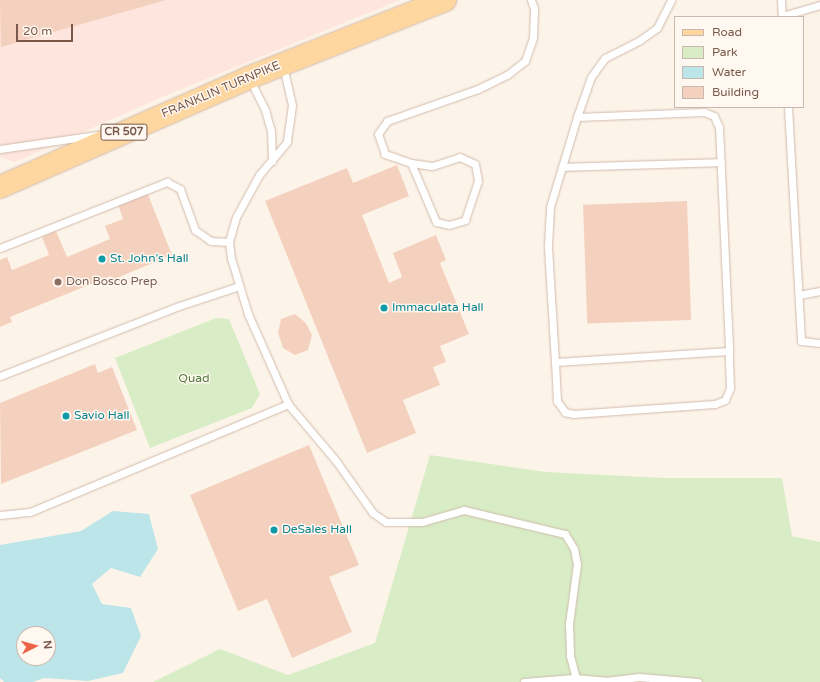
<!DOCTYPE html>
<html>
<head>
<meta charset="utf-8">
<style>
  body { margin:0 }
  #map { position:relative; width:820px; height:682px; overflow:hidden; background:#fdf4e9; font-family:"Varela Round",sans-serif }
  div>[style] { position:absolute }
  .commercial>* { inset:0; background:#fee5dd }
  .green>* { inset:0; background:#d8edc6 }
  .water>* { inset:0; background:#bce5e9 }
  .building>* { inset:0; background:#f4d1bf; transform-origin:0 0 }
  .roads { filter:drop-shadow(0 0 1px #d1bbad) drop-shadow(0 0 1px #d1bbad) }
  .service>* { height:7px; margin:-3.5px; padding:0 3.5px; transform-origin:3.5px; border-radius:3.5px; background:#fff }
  .primary>* { height:22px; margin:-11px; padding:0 11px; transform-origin:11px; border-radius:11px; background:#fed6a0 }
  .dots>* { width:11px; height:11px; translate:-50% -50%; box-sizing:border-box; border:2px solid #fff8f0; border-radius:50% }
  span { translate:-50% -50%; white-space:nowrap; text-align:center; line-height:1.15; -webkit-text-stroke:3px #fff8f0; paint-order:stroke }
  .shield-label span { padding:1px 3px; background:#fff8f0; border:1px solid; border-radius:3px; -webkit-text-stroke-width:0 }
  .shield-label { font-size:11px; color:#7a594b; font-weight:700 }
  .street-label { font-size:12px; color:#7a594b }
  .culture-label { font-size:12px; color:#0d838f }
  .left { translate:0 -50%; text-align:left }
  .education-label { font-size:12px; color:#785e54 }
  .park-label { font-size:12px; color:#537a3f }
  .legend { position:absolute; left:674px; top:16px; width:130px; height:92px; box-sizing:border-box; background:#fff8f0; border:1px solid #cab8ae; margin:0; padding:5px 7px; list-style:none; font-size:12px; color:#7a594b }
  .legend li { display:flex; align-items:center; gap:8px; height:20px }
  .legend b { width:20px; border:1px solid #cab8ae }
  .north { position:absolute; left:16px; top:626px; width:40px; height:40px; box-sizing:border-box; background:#fff8f0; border:1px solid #cab8ae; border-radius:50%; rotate:84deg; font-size:11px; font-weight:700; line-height:16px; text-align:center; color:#7a594b }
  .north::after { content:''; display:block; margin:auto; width:14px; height:18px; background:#ec654a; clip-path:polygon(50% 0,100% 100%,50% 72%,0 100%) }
  .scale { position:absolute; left:16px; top:24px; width:57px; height:18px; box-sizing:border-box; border:2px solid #7a594b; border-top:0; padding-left:5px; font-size:12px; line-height:14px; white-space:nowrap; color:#7a594b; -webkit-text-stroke:3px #fff8f0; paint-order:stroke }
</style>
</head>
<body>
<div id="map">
  <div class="commercial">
    <div style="clip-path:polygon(0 0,400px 0,167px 95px,15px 162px,0 157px)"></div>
  </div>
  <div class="green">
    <div style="clip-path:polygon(216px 318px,229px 319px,260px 394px,252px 408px,150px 448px,115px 358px)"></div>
    <div style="clip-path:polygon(430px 455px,546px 472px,664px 478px,782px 478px,792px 536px,820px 542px,820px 682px,153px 682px,220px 649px,288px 675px,375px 643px)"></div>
  </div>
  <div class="water">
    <div style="clip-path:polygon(evenodd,113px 511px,149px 514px,158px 549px,140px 577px,111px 568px,92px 584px,102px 604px,131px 608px,141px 636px,123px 673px,88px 681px,44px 678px,33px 682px,4px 682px,0 678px,0 545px,81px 531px,113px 511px,24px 634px,48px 634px,48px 658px,24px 658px,24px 634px)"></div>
  </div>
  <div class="building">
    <div style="clip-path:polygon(0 0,166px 0,1px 47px)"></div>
    <div style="clip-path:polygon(397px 165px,409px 196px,362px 215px,389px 283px,402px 277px,393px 253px,436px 235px,446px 260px,440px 263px,469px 334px,440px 346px,446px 362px,433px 367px,440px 385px,403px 400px,416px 433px,367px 453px,265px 201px,347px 168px,353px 183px)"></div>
    <div style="clip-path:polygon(147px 192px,172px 255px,112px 280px,111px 276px,10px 317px,12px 322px,0 327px,0 260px,7px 257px,12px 270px,49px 255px,42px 237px,56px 231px,67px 257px,110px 239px,105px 226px,123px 219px,118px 204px)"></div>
    <div style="left:687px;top:201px;width:119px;height:104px;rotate:88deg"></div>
    <div style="clip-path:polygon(295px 314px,306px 323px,312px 335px,308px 350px,295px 355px,283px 348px,278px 333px,281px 319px)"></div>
    <div style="clip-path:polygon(95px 364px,98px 373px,112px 367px,137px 430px,1px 484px,0 403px)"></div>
    <div style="clip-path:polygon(309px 445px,359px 565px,329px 577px,352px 632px,292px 658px,267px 599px,238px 611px,190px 495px)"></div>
  </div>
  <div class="roads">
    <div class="service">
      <div style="left:781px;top:0;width:17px;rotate:87deg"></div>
      <div style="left:782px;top:16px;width:40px;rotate:-16deg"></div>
      <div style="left:283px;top:66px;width:40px;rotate:77deg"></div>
      <div style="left:292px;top:105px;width:37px;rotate:98deg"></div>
      <div style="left:287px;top:142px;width:43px;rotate:130.3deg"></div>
      <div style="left:259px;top:175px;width:48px;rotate:118.7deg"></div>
      <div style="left:236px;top:217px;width:26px;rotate:106deg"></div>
      <div style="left:229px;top:242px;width:16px;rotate:83deg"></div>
      <div style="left:231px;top:258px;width:59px;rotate:73.1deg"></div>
      <div style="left:248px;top:314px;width:98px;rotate:66deg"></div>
      <div style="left:288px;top:404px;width:75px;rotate:49.9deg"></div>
      <div style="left:336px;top:461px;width:64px;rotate:54.6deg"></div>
      <div style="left:373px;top:513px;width:16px;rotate:35deg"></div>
      <div style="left:386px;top:522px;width:36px"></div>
      <div style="left:422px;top:522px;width:44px;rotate:-15.9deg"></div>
      <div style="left:464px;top:510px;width:104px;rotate:13.4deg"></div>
      <div style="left:565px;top:534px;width:17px;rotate:59deg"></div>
      <div style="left:574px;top:549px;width:15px;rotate:79deg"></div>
      <div style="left:577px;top:564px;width:61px;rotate:97.6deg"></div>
      <div style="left:569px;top:624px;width:32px;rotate:88deg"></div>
      <div style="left:570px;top:656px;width:27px;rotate:75deg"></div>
      <div style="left:250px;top:80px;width:34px;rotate:63deg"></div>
      <div style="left:265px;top:110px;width:22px;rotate:74deg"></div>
      <div style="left:271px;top:131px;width:30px;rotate:88deg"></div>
      <div style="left:788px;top:107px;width:234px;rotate:86.8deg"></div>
      <div style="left:801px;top:341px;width:19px;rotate:6deg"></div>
      <div style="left:577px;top:117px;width:127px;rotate:-2.3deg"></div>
      <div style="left:704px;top:112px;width:11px;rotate:22deg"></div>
      <div style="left:714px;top:116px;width:12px;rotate:66deg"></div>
      <div style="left:719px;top:127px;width:224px;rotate:87.4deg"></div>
      <div style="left:729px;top:351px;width:174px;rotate:176.4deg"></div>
      <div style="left:555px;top:362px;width:116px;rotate:-93.5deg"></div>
      <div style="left:548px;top:246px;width:39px;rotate:-87deg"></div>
      <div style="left:550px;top:207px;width:94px;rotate:-73.3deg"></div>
      <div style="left:577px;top:117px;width:42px;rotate:-70.7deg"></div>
      <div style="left:591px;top:77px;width:24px;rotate:-54deg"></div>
      <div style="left:605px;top:58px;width:39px;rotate:-27deg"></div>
      <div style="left:640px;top:40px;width:21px;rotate:-35deg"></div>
      <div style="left:657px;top:28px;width:31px;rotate:-63deg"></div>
      <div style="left:0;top:149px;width:98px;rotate:-8.2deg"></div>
      <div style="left:411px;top:163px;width:64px;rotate:67deg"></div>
      <div style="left:436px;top:222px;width:13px;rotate:13deg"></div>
      <div style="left:449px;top:225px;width:17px;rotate:-17deg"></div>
      <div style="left:465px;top:220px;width:41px;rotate:-71.6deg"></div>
      <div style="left:478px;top:181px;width:17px;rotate:-100deg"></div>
      <div style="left:475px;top:164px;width:17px;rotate:-155deg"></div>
      <div style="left:460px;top:157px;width:29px;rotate:162deg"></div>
      <div style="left:432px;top:166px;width:21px;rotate:-172deg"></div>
      <div style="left:411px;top:163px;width:28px;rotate:-161deg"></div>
      <div style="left:385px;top:154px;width:21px;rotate:-109deg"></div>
      <div style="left:378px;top:134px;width:16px;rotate:-55deg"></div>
      <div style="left:387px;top:121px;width:96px;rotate:-19.4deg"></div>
      <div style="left:478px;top:89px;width:32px;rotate:-26deg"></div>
      <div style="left:507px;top:75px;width:23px;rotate:-38deg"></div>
      <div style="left:525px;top:61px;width:24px;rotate:-71deg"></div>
      <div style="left:533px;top:38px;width:30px;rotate:-88deg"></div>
      <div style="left:534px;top:8px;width:9px;rotate:-111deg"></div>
      <div style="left:562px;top:167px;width:159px;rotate:-1.8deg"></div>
      <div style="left:0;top:248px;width:180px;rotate:-21.6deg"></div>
      <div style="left:167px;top:182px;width:15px;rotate:28deg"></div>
      <div style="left:180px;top:189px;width:44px;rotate:69.9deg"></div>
      <div style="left:195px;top:230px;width:19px;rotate:35deg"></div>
      <div style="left:211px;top:241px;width:18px;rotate:3deg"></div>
      <div style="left:799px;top:295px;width:21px;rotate:-11deg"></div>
      <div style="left:555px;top:362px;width:39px;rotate:87deg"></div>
      <div style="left:557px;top:401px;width:14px;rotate:54deg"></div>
      <div style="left:565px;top:412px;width:8px;rotate:14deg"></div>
      <div style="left:573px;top:414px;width:142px;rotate:-4deg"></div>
      <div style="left:715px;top:404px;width:11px;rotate:-22deg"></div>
      <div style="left:725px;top:400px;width:13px;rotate:-67deg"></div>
      <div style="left:730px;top:388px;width:37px;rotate:-92deg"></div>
      <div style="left:0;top:376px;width:192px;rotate:-21.4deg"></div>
      <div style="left:179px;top:306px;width:63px;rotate:-18.4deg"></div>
      <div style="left:0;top:515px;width:30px;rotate:-6deg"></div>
      <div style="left:30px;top:512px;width:280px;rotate:-22.7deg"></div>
      <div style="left:524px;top:682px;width:50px;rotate:-4.6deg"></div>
      <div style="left:574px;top:678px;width:32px;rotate:5deg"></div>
      <div style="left:606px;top:681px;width:33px;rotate:-7deg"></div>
      <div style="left:639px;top:677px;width:59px;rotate:4.8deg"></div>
    </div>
    <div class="primary">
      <div style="left:0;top:187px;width:271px;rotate:-23.7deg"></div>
      <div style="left:248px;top:78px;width:212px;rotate:-21.6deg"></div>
    </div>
  </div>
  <div class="dots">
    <div style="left:102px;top:259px;background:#0f9aa8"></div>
    <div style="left:58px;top:282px;background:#8d6e63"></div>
    <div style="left:384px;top:308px;background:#0f9aa8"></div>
    <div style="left:66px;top:416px;background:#0f9aa8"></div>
    <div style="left:274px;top:530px;background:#0f9aa8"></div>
  </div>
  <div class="shield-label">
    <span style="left:124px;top:132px">CR 507</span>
  </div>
  <div class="street-label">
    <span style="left:221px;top:90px;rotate:-23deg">FRANKLIN TURNPIKE</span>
  </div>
  <div class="culture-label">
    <span class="left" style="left:110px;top:259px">St. John’s Hall</span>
    <span class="left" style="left:392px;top:308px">Immaculata Hall</span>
    <span class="left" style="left:74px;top:416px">Savio Hall</span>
    <span class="left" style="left:282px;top:530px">DeSales Hall</span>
  </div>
  <div class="education-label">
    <span class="left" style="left:66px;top:282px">Don Bosco Prep</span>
  </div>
  <div class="park-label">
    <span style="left:194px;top:379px">Quad</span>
  </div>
  <ul class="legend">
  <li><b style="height:5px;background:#fed6a0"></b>Road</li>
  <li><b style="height:11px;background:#d8edc6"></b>Park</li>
  <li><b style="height:11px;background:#bce5e9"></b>Water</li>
  <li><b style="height:11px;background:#f4d1bf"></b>Building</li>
  </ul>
  <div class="north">N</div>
  <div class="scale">20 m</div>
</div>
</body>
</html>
